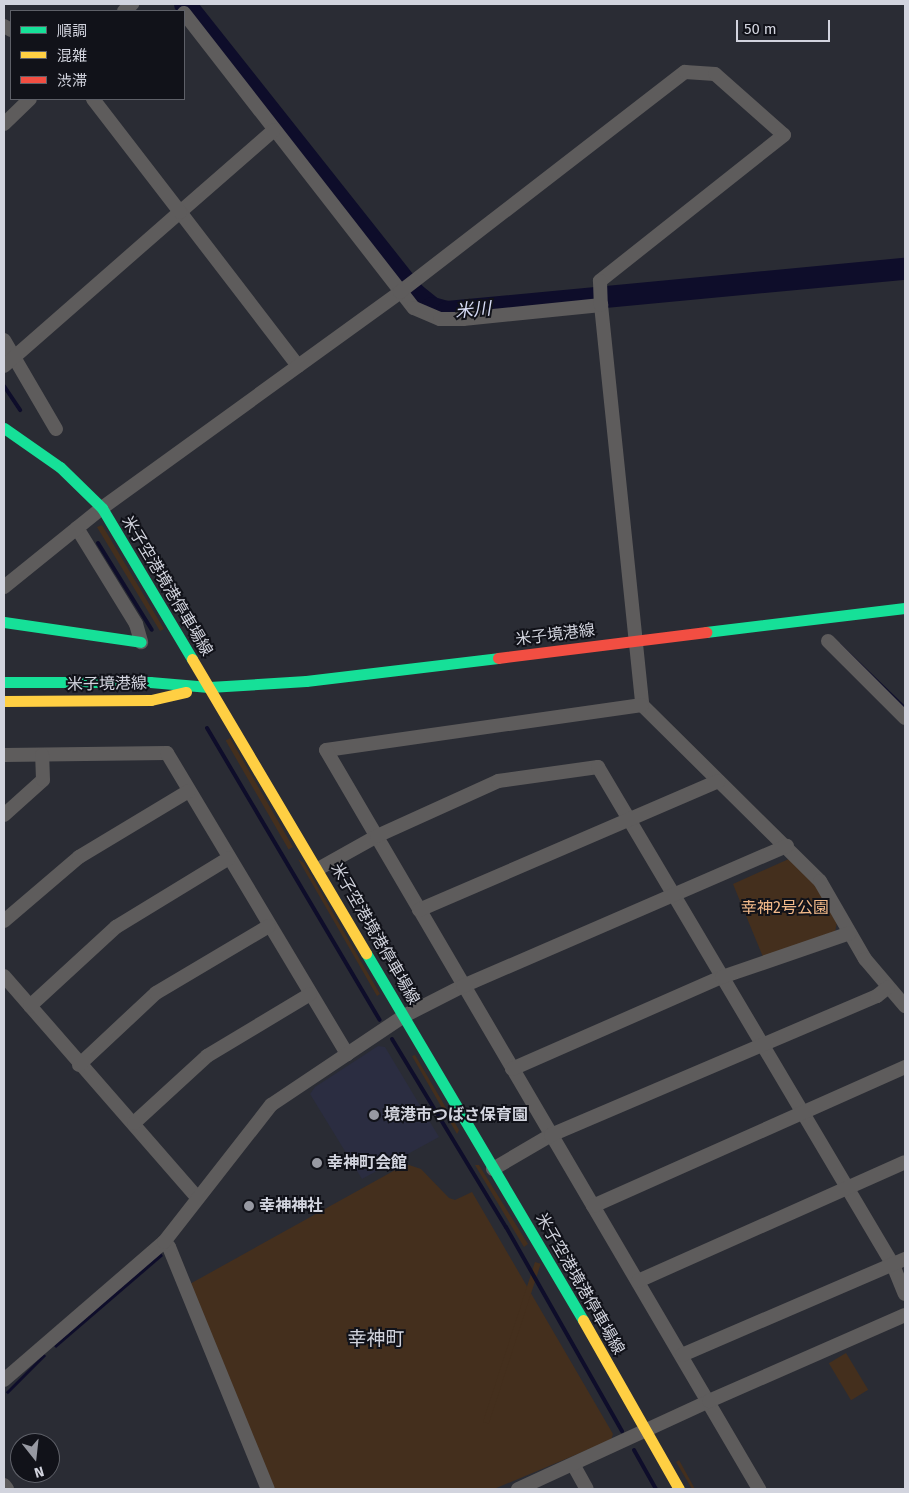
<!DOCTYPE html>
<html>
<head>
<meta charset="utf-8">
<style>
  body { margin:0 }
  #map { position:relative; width:909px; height:1493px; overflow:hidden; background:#2a2c34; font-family:"Fira Sans","Noto Sans JP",sans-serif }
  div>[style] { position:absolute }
  .built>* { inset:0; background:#2b2d41 }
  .green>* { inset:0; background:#442f1d; transform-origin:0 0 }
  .water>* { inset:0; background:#0e0d2a; transform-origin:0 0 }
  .stream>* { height:4px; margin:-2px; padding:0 2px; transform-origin:2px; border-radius:2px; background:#0e0d2a }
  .river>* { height:22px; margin:-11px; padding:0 11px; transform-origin:11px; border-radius:11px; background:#0e0d2a }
  .street>* { height:14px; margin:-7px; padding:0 7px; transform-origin:7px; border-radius:7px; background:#5e5c5c }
  .fast>* { height:11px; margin:-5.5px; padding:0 5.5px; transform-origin:5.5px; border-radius:5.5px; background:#16e098 }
  .slow>* { height:11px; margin:-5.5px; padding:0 5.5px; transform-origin:5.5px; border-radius:5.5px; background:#ffcf43 }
  .jam>* { height:11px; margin:-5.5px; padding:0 5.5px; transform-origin:5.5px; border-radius:5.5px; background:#f24e42 }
  .dots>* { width:14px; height:14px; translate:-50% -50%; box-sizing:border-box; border:2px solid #111219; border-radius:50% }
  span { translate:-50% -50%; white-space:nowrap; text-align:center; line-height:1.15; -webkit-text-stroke:4px #111219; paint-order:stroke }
  .street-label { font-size:16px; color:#d2d4de }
  .park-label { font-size:16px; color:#f3ba8a }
  .poi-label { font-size:16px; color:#d2d4de; font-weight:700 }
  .left { translate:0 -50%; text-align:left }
  .water-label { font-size:18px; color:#d7dcf6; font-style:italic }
  .quarter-label { font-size:19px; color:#d2d4de }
  .frame { position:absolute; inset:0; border:5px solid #d2d4de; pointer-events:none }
  .legend { position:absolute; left:10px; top:10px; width:175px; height:90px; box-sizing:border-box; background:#111219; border:1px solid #5e6068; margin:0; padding:6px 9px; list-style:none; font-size:15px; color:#d2d4de }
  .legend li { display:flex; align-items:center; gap:10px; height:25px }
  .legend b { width:25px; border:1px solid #5e6068 }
  .north { position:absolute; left:10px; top:1433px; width:50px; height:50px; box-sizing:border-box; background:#111219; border:1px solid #5e6068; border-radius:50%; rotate:164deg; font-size:14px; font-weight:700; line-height:20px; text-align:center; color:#d2d4de }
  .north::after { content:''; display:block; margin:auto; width:18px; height:22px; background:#9799a2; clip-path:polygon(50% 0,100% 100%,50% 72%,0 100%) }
  .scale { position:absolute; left:736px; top:20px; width:94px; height:22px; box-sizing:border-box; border:2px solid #d2d4de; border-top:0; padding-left:6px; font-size:15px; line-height:18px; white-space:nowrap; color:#d2d4de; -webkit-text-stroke:4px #111219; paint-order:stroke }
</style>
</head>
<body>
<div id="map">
  <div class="built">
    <div style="clip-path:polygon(378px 1046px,385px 1047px,439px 1137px,362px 1179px,310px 1094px,315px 1087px)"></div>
  </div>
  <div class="green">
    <div style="clip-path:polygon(102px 525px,164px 629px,160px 631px,97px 527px)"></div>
    <div style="left:230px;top:738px;width:126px;height:5px;rotate:60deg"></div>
    <div style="clip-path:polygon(791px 858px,816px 883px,837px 922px,835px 932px,763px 957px,733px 884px)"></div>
    <div style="clip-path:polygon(298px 859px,304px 863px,380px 994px,377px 996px)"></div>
    <div style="clip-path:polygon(415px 1055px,459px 1130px,457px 1134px,412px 1056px)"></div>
    <div style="clip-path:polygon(406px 1164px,421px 1169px,449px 1198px,455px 1200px,472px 1192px,613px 1434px,611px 1440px,494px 1489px,273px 1489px,188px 1285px)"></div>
    <div style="clip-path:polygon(475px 1165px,479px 1165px,528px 1244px,524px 1247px)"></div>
    <div style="left:535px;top:1262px;width:6px;height:168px;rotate:18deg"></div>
    <div style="left:846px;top:1353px;width:43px;height:20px;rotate:59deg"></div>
    <div style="clip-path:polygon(679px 1460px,695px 1489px,692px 1489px,676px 1462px)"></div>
  </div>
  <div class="water">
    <div style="left:840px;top:643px;width:91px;height:3px;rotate:44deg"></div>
    <div style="clip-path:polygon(161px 1253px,163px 1256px,56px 1348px,54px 1346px)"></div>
    <div style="left:44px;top:1354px;width:3px;height:54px;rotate:45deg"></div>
  </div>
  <div class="stream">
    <div style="left:4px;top:386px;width:29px;rotate:56deg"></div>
    <div style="left:98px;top:543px;width:102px;rotate:58.2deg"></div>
    <div style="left:207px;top:728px;width:339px;rotate:59.4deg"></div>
    <div style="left:392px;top:1039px;width:220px;rotate:58.8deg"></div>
    <div style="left:506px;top:1227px;width:235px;rotate:60.4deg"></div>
    <div style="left:634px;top:1450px;width:45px;rotate:60.6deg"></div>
  </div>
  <div class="river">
    <div style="left:185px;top:4px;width:370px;rotate:51.6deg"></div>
    <div style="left:415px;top:294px;width:22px;rotate:39deg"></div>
    <div style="left:432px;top:308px;width:16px;rotate:15deg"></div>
    <div style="left:447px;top:312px;width:460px;rotate:-5.4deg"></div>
  </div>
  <div class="street">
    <div style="left:124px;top:11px;width:11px;rotate:-41deg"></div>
    <div style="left:184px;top:13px;width:374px;rotate:52.1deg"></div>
    <div style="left:414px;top:308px;width:28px;rotate:23deg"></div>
    <div style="left:440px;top:319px;width:23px"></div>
    <div style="left:463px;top:319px;width:139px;rotate:-5.8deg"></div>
    <div style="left:601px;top:305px;width:402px;rotate:84.1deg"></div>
    <div style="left:642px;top:705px;width:250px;rotate:44.7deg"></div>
    <div style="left:820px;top:881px;width:90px;rotate:60deg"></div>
    <div style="left:865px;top:959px;width:62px;rotate:49.6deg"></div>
    <div style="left:4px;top:26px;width:8px;rotate:30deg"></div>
    <div style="left:4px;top:124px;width:36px;rotate:-44deg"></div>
    <div style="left:274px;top:130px;width:125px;rotate:138.9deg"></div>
    <div style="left:180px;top:212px;width:194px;rotate:52.5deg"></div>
    <div style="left:4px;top:340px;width:103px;rotate:59.7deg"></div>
    <div style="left:4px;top:366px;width:234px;rotate:-41.2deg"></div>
    <div style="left:180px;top:212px;width:143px;rotate:-127.6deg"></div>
    <div style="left:77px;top:528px;width:113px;rotate:58.4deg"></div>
    <div style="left:136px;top:624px;width:19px;rotate:74deg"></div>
    <div style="left:4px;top:587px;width:126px;rotate:-38.9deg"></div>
    <div style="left:102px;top:508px;width:368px;rotate:-35.9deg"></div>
    <div style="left:400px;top:292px;width:360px;rotate:-37.7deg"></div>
    <div style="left:685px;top:72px;width:30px;rotate:4deg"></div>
    <div style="left:715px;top:74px;width:92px;rotate:41.5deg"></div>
    <div style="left:784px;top:135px;width:235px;rotate:141.6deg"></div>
    <div style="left:600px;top:281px;width:24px;rotate:88deg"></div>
    <div style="left:828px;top:641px;width:109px;rotate:45deg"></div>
    <div style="left:642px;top:705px;width:319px;rotate:171.9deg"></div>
    <div style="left:326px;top:750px;width:857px;rotate:59.63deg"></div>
    <div style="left:4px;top:755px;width:163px;rotate:-0.7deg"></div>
    <div style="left:167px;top:753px;width:351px;rotate:59.1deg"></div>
    <div style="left:4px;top:815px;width:52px;rotate:-41.9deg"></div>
    <div style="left:43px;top:780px;width:25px;rotate:-92deg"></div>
    <div style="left:318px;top:869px;width:68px;rotate:-29.2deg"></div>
    <div style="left:377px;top:836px;width:133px;rotate:-24.4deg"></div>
    <div style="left:498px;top:781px;width:101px;rotate:-8deg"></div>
    <div style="left:598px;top:767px;width:579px;rotate:59.36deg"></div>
    <div style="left:893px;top:1265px;width:31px;rotate:68deg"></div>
    <div style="left:419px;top:910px;width:326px;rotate:-23.3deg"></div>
    <div style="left:4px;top:921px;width:99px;rotate:-40.5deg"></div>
    <div style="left:79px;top:857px;width:128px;rotate:-31deg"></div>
    <div style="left:4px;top:976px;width:293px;rotate:48.9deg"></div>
    <div style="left:30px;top:1006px;width:117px;rotate:-42.6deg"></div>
    <div style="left:116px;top:927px;width:132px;rotate:-31.4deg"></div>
    <div style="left:79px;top:1065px;width:105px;rotate:-43.1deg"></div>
    <div style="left:156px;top:993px;width:131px;rotate:-30.7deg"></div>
    <div style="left:512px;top:1069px;width:229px;rotate:-23.7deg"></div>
    <div style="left:722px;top:977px;width:135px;rotate:-19deg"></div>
    <div style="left:134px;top:1123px;width:99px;rotate:-42.5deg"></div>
    <div style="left:207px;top:1056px;width:120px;rotate:-31deg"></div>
    <div style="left:493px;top:1169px;width:67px;rotate:-30.4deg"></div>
    <div style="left:551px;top:1135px;width:354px;rotate:-23.1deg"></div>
    <div style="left:877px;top:996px;width:14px;rotate:-39deg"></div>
    <div style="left:593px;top:1206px;width:342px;rotate:-24deg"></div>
    <div style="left:164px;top:1242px;width:7px;rotate:45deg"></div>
    <div style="left:169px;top:1247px;width:261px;rotate:67.8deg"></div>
    <div style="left:638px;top:1281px;width:292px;rotate:-24deg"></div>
    <div style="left:682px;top:1355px;width:243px;rotate:-23.3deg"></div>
    <div style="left:4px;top:1380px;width:211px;rotate:-40.8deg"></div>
    <div style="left:164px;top:1242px;width:174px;rotate:-52deg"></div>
    <div style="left:271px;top:1105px;width:160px;rotate:-33.8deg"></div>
    <div style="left:404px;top:1016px;width:66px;rotate:-27deg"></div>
    <div style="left:463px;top:986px;width:353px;rotate:-23.4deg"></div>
    <div style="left:574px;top:1466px;width:26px;rotate:61deg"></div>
    <div style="left:4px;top:1485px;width:5px;rotate:53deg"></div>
    <div style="left:518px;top:1489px;width:210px;rotate:-24.7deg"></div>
    <div style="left:709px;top:1401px;width:214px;rotate:-23.7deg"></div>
  </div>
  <div class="fast">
    <div style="left:4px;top:428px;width:68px;rotate:34.9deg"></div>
    <div style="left:60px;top:467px;width:59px;rotate:44.3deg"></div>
    <div style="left:102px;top:508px;width:176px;rotate:59.2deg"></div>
    <div style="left:4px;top:622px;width:138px;rotate:8.3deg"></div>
    <div style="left:706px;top:632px;width:200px;rotate:-6.9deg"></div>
    <div style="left:4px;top:682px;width:146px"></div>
    <div style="left:150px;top:682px;width:59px;rotate:4.8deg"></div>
    <div style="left:209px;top:687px;width:97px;rotate:-3.5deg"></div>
    <div style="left:306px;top:681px;width:193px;rotate:-6.8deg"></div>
    <div style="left:366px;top:953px;width:426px;rotate:59.4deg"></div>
  </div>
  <div class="slow">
    <div style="left:192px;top:659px;width:342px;rotate:59.4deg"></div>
    <div style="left:4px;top:701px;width:147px;rotate:-0.4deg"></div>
    <div style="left:151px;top:700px;width:36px;rotate:-13deg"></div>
    <div style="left:583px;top:1320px;width:194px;rotate:60.4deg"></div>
  </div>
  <div class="jam">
    <div style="left:498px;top:658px;width:210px;rotate:-7.1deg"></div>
  </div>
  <div class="dots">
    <div style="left:374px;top:1115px;background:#9799a2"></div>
    <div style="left:317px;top:1163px;background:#9799a2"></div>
    <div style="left:249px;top:1206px;background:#9799a2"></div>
  </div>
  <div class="street-label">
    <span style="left:167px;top:586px;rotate:59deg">米子空港境港停車場線</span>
    <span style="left:555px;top:635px;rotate:-7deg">米子境港線</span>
    <span style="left:107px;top:684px;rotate:-1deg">米子境港線</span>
    <span style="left:375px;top:934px;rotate:60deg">米子空港境港停車場線</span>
    <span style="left:580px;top:1284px;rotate:60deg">米子空港境港停車場線</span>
  </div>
  <div class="park-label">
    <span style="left:785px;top:908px">幸神2号公園</span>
  </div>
  <div class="poi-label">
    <span class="left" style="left:384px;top:1115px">境港市つばさ保育園</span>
    <span class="left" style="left:327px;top:1163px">幸神町会館</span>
    <span class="left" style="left:259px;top:1206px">幸神神社</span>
  </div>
  <div class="water-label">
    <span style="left:473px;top:310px;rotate:-5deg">米川</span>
  </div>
  <div class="quarter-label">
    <span style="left:376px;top:1339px">幸神町</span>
  </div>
  <div class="frame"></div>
  <ul class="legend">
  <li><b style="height:6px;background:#16e098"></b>順調</li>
  <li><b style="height:6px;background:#ffcf43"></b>混雑</li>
  <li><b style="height:6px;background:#f24e42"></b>渋滞</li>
  </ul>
  <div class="north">N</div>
  <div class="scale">50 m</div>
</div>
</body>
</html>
